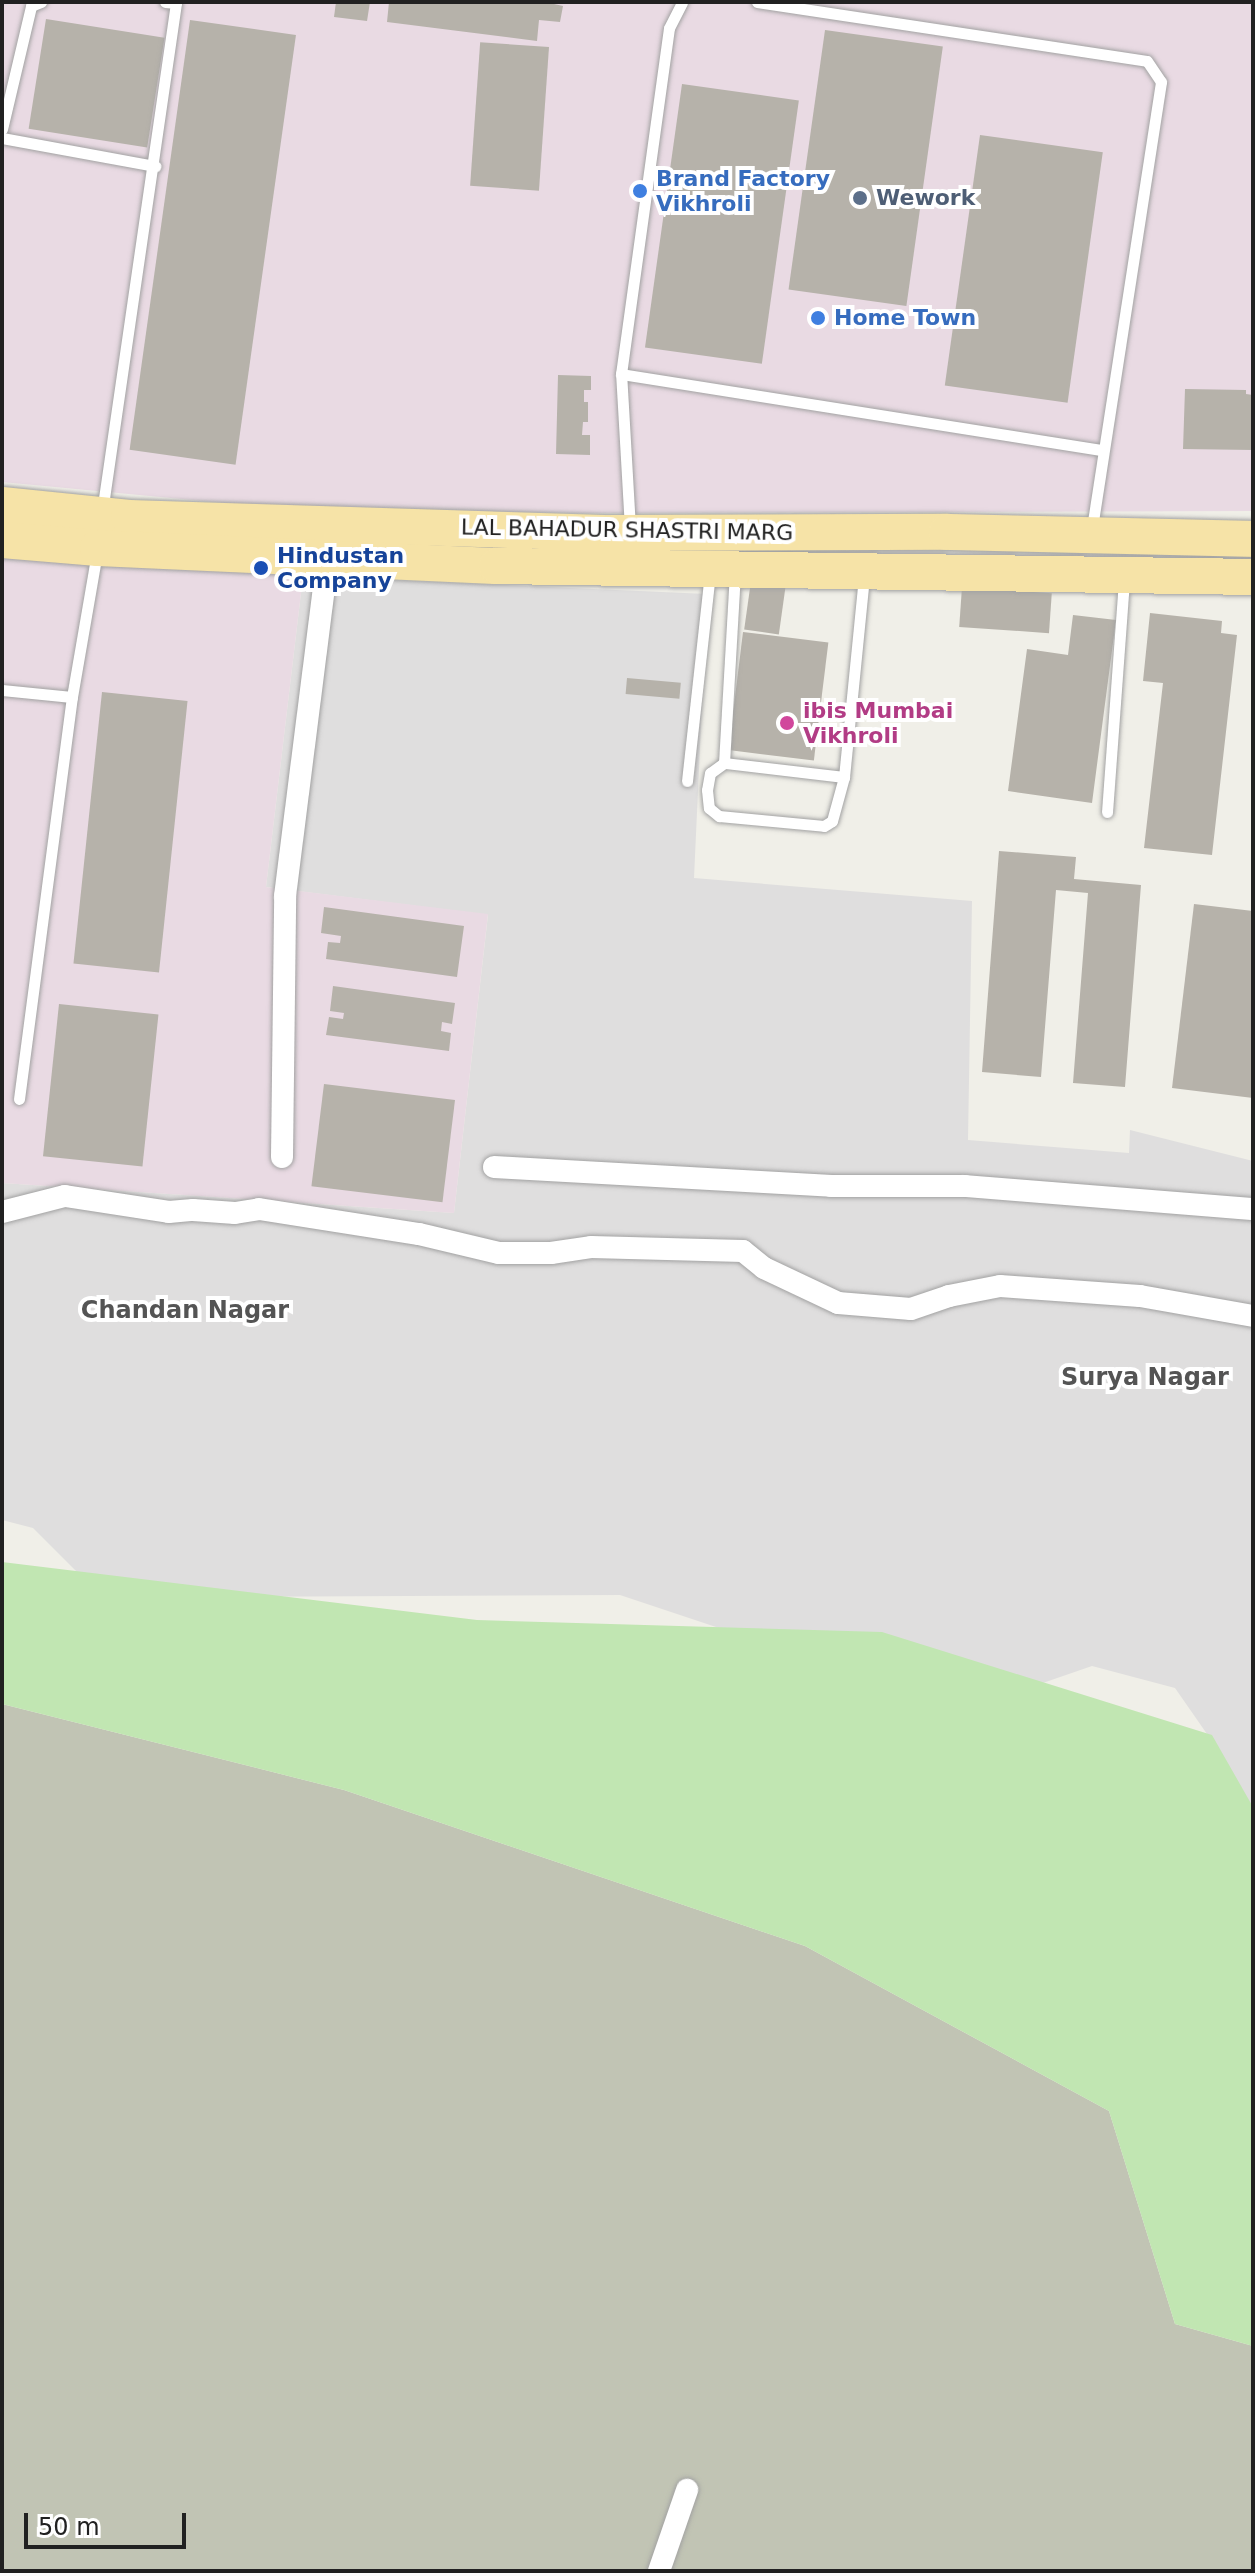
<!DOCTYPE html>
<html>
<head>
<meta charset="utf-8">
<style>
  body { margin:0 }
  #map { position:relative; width:1255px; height:2573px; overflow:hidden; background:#f0efe8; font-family:"DejaVu Sans",sans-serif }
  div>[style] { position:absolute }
  .residential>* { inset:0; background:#dfdede }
  .industrial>* { inset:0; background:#e9dae3 }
  .construction>* { inset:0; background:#c1c4b4 }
  .grass>* { inset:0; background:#c1e6b2 }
  .building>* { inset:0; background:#b6b2aa; transform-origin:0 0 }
  .roads { filter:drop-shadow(0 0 2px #a2a2a2) drop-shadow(0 0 2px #a2a2a2) }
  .lane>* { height:11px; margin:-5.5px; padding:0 5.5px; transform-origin:5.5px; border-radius:5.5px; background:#fff }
  .street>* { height:22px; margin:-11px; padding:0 11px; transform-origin:11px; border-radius:11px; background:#fff }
  .primary>* { height:36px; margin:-18px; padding:0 18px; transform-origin:18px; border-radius:18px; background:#f6e3a7 }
  .dots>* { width:22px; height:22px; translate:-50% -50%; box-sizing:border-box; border:4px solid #fff; border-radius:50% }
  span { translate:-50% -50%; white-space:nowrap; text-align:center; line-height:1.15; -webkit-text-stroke:8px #fff; paint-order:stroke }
  .shop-label { font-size:22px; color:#366cbe; font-weight:700 }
  .left { translate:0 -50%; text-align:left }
  .service-label { font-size:22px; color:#4e5e75; font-weight:700 }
  .street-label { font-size:22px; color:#212121 }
  .transit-label { font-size:22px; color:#164399; font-weight:700 }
  .hotel-label { font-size:22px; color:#b23c85; font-weight:700 }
  .neighbourhood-label { font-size:24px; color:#545454; font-weight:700 }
  .frame { position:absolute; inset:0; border:4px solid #212121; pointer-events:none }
  .scale { position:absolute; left:24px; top:2513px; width:162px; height:36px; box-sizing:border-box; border:4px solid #212121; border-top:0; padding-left:10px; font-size:24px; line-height:28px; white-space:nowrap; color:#212121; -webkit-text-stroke:6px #fff; paint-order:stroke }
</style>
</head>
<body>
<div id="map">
  <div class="residential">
    <div style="clip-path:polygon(303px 576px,707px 594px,694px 878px,972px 901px,968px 1140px,1129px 1153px,1130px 1130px,1253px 1161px,1253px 1818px,1223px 1757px,1175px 1688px,1092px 1666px,1002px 1697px,731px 1632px,620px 1595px,220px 1597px,86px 1581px,33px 1528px,2px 1520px,2px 1183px,454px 1213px,488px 915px,266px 887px)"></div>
  </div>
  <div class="industrial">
    <div style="clip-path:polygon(2px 2px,1253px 2px,1253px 511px,589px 513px,289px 509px,2px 482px)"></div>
    <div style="clip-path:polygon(2px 557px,303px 576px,266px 887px,488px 914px,454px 1213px,2px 1183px)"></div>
  </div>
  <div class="construction">
    <div style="clip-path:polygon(2px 1704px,344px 1790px,805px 1946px,1109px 2111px,1175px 2324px,1253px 2346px,1253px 2571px,2px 2571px)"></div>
  </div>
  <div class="grass">
    <div style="clip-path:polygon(2px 1562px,477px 1620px,882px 1632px,1212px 1735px,1253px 1807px,1253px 2346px,1175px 2324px,1109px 2111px,805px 1946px,344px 1790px,2px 1704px)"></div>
  </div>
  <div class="building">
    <div style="clip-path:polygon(336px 2px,370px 2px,367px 21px,334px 17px)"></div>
    <div style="clip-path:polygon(389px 2px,545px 2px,563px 6px,560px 22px,539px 20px,537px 41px,387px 22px)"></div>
    <div style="left:46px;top:19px;width:120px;height:111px;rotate:9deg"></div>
    <div style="left:190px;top:20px;width:107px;height:434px;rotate:8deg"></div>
    <div style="left:825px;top:30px;width:119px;height:262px;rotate:8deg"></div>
    <div style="left:549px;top:47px;width:144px;height:69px;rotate:94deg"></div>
    <div style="left:682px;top:84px;width:118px;height:266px;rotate:8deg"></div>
    <div style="left:980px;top:135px;width:124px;height:253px;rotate:8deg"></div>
    <div style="clip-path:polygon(558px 375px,591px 376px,591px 390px,584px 390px,584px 402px,588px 402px,588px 422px,583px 422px,582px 435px,590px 435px,590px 455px,556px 454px)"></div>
    <div style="clip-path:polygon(1185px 389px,1246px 390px,1246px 394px,1253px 395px,1253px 450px,1183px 449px)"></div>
    <div style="left:751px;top:581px;width:35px;height:49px;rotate:8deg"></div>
    <div style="left:962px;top:587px;width:90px;height:40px;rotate:4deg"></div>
    <div style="clip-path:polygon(1150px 613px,1222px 621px,1221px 633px,1237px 635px,1212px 855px,1144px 848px,1163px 683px,1143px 681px)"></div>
    <div style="clip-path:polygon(1073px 615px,1116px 620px,1092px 803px,1008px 791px,1027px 649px,1068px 655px)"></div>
    <div style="left:743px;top:632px;width:86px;height:119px;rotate:7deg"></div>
    <div style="left:627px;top:678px;width:54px;height:16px;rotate:5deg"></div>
    <div style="left:102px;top:692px;width:86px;height:273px;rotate:6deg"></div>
    <div style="clip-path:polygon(999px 851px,1076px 857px,1074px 879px,1141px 885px,1125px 1087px,1073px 1083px,1088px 893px,1056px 890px,1041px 1077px,982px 1072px)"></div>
    <div style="clip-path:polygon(1194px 904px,1253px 911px,1253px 1098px,1172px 1088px)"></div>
    <div style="clip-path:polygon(324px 907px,464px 926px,457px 977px,326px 959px,328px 942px,340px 943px,341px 936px,321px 933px)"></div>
    <div style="clip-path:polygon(333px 986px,455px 1003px,452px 1024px,442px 1022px,441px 1031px,451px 1033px,449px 1051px,326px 1035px,329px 1017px,343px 1019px,344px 1013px,330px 1011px)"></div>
    <div style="left:59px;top:1004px;width:100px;height:153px;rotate:6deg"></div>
    <div style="left:324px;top:1084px;width:132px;height:103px;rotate:7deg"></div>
  </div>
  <div class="roads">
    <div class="lane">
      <div style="left:757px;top:2px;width:394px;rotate:8.6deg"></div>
      <div style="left:1147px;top:61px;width:25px;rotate:56deg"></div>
      <div style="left:1161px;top:82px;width:455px;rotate:98.8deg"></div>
      <div style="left:2px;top:129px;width:126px;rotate:-76.7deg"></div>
      <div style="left:31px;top:6px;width:11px;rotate:-22deg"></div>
      <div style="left:2px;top:138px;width:156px;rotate:10.4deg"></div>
      <div style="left:621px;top:374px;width:487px;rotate:9deg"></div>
      <div style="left:102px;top:512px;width:514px;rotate:-81.73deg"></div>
      <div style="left:176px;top:3px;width:11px;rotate:-175deg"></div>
      <div style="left:630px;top:528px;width:154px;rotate:-93.3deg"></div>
      <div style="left:621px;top:374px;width:349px;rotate:-82.1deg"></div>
      <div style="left:669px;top:28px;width:29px;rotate:-63deg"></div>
      <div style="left:2px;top:690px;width:70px;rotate:5.7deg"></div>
      <div style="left:724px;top:763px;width:191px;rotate:-86.7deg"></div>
      <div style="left:844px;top:777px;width:121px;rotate:-173.3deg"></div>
      <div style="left:724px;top:763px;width:17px;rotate:144deg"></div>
      <div style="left:710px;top:773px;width:17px;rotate:100deg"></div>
      <div style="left:707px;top:790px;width:18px;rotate:84deg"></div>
      <div style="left:709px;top:808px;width:13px;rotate:39deg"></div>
      <div style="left:719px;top:816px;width:105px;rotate:5.4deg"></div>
      <div style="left:824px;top:826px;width:9px;rotate:-32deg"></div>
      <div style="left:832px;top:821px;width:46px;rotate:-74.7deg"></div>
      <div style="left:844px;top:777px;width:202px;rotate:-84.3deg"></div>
      <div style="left:687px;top:781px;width:208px;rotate:-83.7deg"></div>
      <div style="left:1107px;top:812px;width:233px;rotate:-85.8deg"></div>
      <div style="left:19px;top:1099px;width:405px;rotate:-82.5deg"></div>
      <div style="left:72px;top:697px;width:146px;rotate:-80.2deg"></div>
    </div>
    <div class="street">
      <div style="left:282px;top:1157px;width:261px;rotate:-89.3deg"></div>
      <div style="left:285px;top:896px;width:350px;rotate:-82.8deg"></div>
      <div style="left:494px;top:1167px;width:338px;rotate:3.2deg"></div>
      <div style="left:831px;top:1186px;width:134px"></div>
      <div style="left:965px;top:1186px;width:289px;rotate:4.6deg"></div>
      <div style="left:2px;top:1212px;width:65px;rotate:-14.3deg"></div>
      <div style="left:65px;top:1196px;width:105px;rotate:8.7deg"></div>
      <div style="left:169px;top:1212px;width:24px;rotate:-5deg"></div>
      <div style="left:193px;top:1210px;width:42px;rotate:4.1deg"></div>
      <div style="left:235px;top:1213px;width:24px;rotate:-9deg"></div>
      <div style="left:259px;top:1209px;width:162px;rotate:8.9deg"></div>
      <div style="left:419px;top:1234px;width:82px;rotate:13.4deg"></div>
      <div style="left:499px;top:1253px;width:52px"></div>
      <div style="left:551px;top:1253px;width:40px;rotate:-8.5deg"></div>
      <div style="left:591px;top:1247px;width:152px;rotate:1.5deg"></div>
      <div style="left:743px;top:1251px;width:27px;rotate:39deg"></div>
      <div style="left:764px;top:1268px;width:82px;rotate:25.3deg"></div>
      <div style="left:838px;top:1303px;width:73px;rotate:4.7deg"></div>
      <div style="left:911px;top:1309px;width:40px;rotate:-18.9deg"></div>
      <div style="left:949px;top:1296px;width:52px;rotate:-11.1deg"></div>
      <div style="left:1000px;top:1286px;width:140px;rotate:4.1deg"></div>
      <div style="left:1140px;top:1296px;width:115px;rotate:10deg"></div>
      <div style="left:659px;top:2571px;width:86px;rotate:-70.9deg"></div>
    </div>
    <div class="primary">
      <div style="left:2px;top:505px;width:128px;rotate:5.8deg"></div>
      <div style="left:129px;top:518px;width:483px;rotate:1.8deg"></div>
      <div style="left:612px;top:533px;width:335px;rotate:-0.2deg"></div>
      <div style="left:947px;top:532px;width:306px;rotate:1.3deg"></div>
      <div style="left:2px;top:540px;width:96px;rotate:4.8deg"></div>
      <div style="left:98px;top:548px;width:399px;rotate:2.6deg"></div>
      <div style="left:497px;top:566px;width:756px;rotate:0.83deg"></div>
    </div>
  </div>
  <div class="dots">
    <div style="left:640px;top:191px;background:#3f7fe0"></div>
    <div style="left:860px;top:198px;background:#5c6f8a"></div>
    <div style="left:818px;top:318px;background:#3f7fe0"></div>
    <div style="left:261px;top:568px;background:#1a4fb4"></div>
    <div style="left:787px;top:723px;background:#d1479c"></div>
  </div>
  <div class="shop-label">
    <span class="left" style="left:656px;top:191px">Brand Factory<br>Vikhroli</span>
    <span class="left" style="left:834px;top:318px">Home Town</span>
  </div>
  <div class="service-label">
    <span class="left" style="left:876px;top:198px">Wework</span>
  </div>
  <div class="street-label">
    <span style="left:627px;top:530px;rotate:1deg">LAL BAHADUR SHASTRI MARG</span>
  </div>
  <div class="transit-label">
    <span class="left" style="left:277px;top:568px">Hindustan<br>Company</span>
  </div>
  <div class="hotel-label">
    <span class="left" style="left:803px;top:723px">ibis Mumbai<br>Vikhroli</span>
  </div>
  <div class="neighbourhood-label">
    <span style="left:185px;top:1311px">Chandan Nagar</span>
    <span style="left:1145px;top:1378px">Surya Nagar</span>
  </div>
  <div class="frame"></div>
  <div class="scale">50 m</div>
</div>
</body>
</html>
